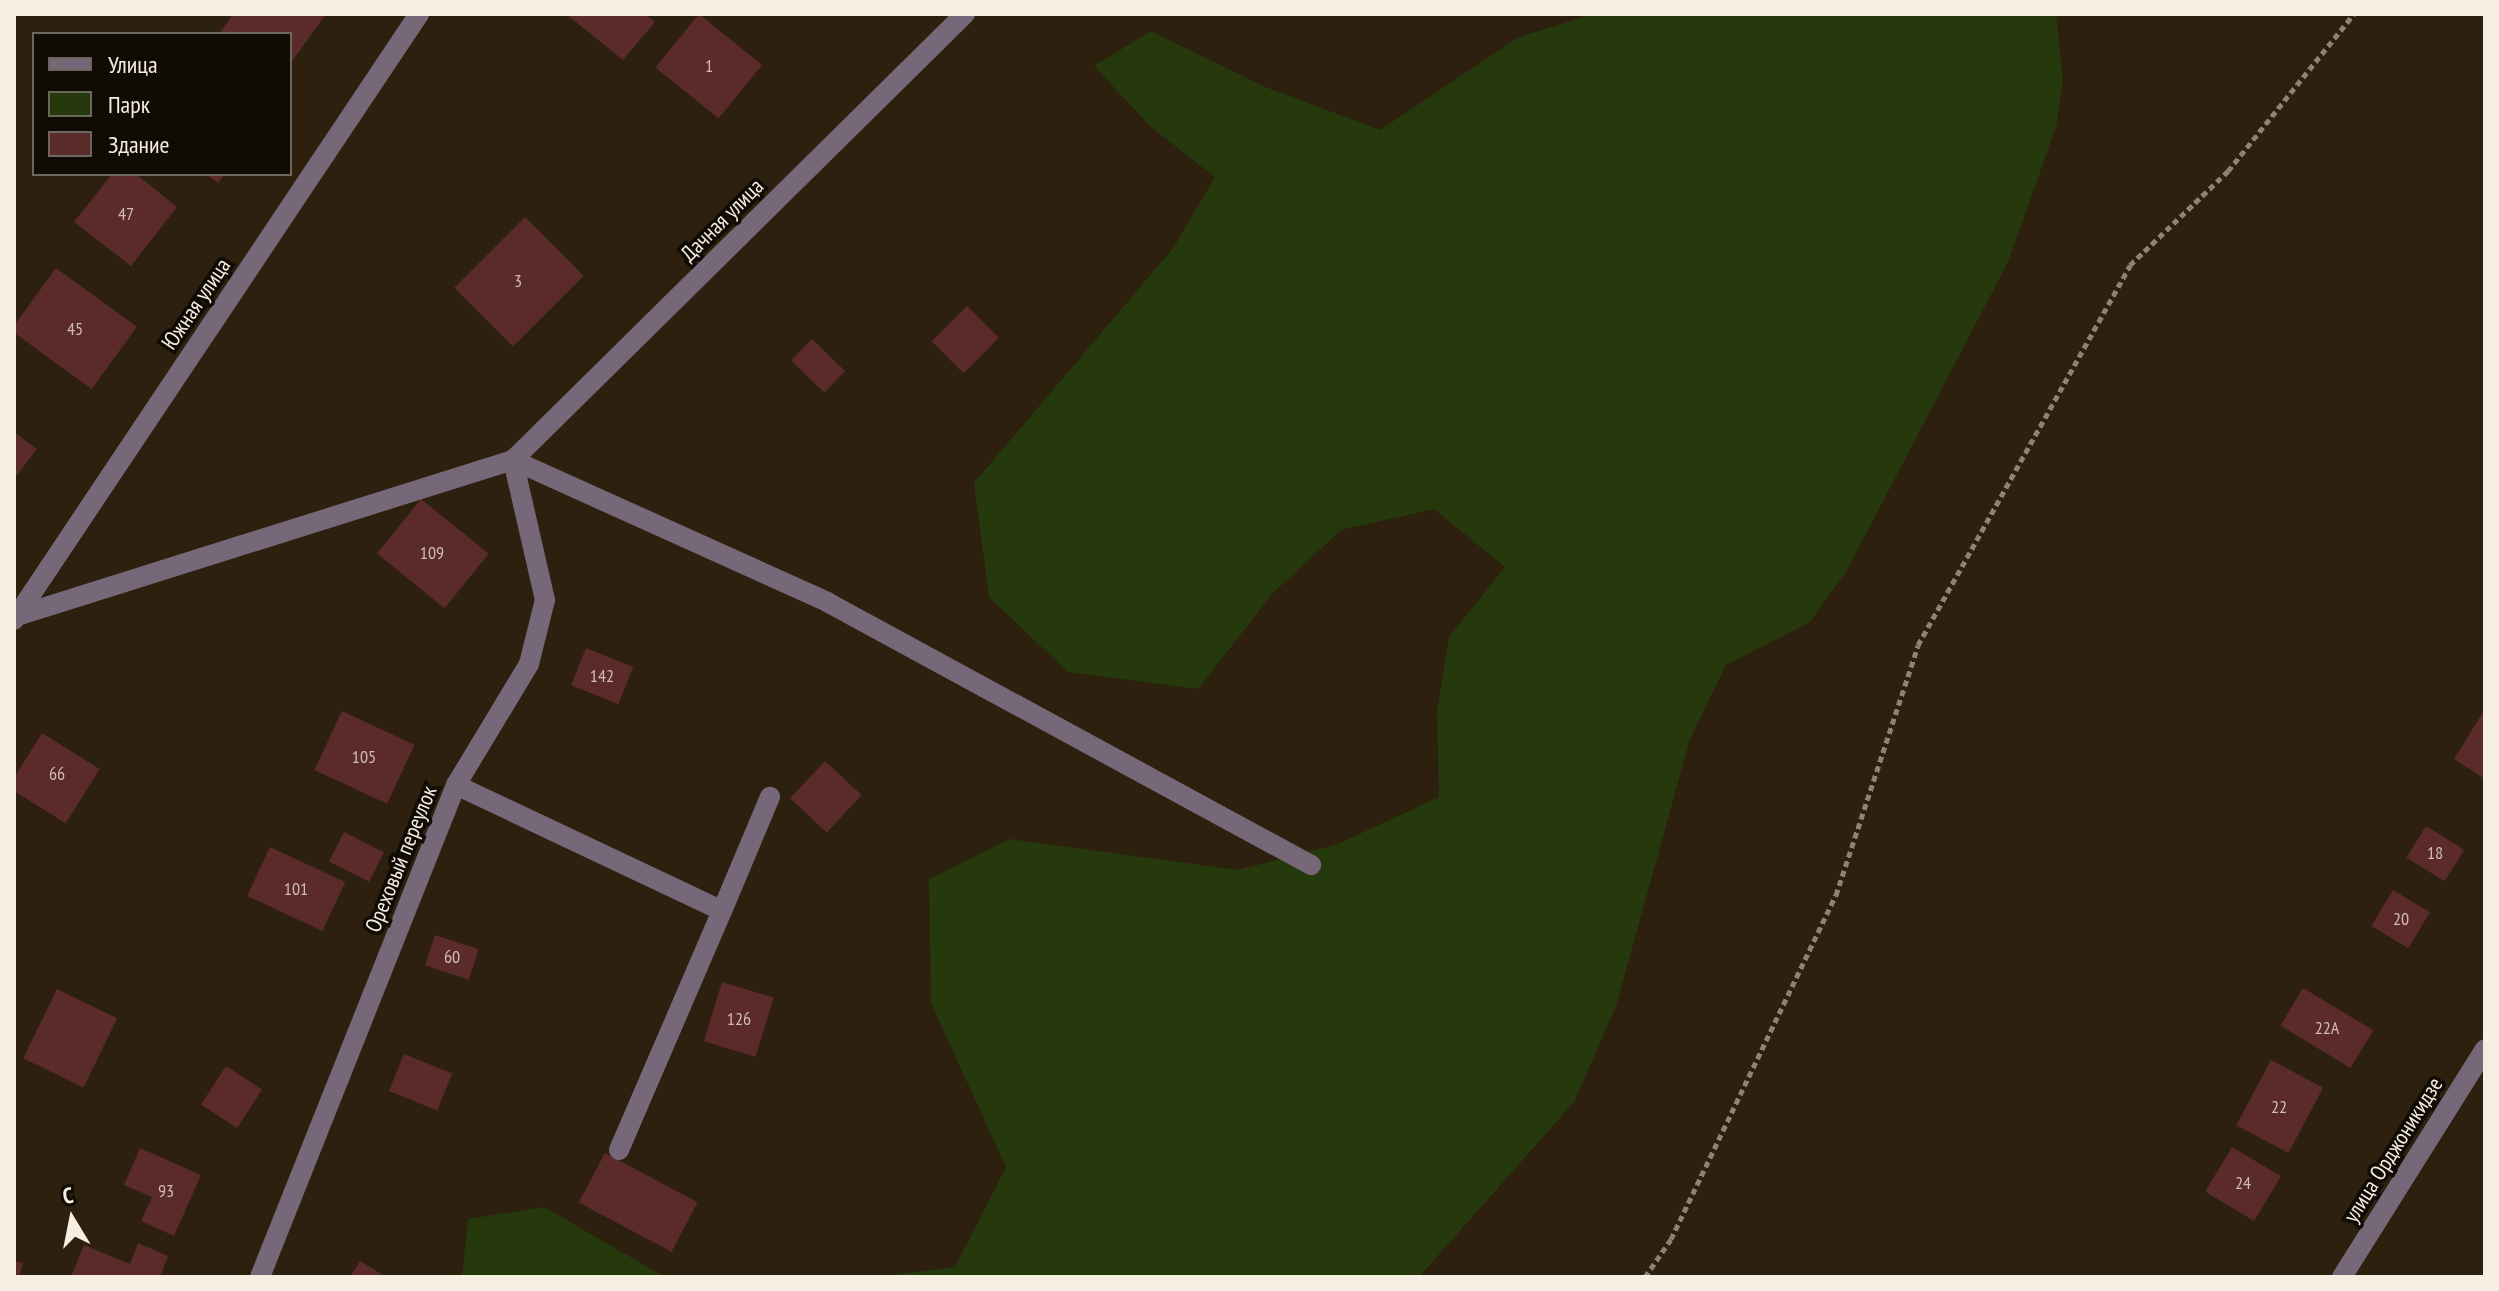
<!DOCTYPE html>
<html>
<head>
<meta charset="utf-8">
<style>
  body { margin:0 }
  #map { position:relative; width:2499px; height:1291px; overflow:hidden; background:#2d200e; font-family:"PT Sans Narrow",sans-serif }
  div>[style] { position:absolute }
  .green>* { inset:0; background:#25390d }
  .building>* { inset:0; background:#5b2b2b; transform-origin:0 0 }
  .path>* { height:5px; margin-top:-2.5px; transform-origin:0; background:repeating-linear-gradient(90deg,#8d8273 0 6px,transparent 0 10px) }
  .minor>* { height:20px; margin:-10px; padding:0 10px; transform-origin:10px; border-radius:10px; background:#776879 }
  span { translate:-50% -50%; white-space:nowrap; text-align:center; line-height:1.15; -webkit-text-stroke:7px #110b05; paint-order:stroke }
  .number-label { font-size:18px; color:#d0bdb4 }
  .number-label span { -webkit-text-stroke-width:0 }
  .street-label { font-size:22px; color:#f7eee2 }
  .frame { position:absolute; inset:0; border:16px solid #f7eee2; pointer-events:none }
  .legend { position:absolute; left:32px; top:32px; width:260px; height:144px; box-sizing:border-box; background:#110b05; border:2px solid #6d665d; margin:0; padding:10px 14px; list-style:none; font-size:24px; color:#f7eee2 }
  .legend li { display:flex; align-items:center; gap:16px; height:40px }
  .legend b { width:40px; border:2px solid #6d665d }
  .north { position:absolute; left:32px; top:1179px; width:80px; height:80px; -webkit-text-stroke:6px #110b05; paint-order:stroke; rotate:350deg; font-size:22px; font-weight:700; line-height:32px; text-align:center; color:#f7eee2 }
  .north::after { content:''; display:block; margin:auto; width:28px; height:36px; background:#f7eee2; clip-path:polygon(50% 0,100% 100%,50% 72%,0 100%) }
</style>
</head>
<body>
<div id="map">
  <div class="green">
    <div style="clip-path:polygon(1593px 14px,2056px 14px,2063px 80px,2056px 127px,2008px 262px,1847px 570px,1810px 622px,1726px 665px,1690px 739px,1616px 1006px,1574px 1102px,1419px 1277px,875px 1277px,955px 1267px,1006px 1167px,931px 1003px,929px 879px,1009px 839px,1238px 870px,1338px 844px,1439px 797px,1437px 711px,1449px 637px,1505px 567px,1434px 509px,1341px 530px,1273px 593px,1198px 689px,1068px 672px,989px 597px,974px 483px,1174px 247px,1215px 177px,1151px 127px,1094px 66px,1151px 31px,1265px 87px,1380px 130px,1519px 37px)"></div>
    <div style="clip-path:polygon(544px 1207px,665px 1277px,462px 1277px,468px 1219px)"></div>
  </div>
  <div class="building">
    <div style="clip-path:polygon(233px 14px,326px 14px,290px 64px,290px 34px,219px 34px)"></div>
    <div style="clip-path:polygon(566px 14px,645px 14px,655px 22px,623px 60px)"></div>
    <div style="left:699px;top:14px;width:81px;height:69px;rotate:39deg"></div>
    <div style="clip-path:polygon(112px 174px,136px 174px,177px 207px,131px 266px,74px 222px)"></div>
    <div style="clip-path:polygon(206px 174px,225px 174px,218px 183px)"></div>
    <div style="left:525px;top:217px;width:83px;height:100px;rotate:45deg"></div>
    <div style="left:56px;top:268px;width:100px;height:77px;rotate:36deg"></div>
    <div style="left:967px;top:306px;width:45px;height:50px;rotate:45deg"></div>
    <div style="left:812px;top:339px;width:46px;height:30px;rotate:44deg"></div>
    <div style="clip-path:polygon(14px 432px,37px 449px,14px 479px)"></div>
    <div style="left:421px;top:499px;width:87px;height:70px;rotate:39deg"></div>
    <div style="left:586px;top:648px;width:51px;height:40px;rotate:22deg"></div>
    <div style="clip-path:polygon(2485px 709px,2485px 779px,2454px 759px)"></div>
    <div style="left:342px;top:711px;width:80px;height:65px;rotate:25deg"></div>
    <div style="left:42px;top:733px;width:68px;height:64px;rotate:32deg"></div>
    <div style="left:825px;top:761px;width:50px;height:51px;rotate:43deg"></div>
    <div style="left:2426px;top:826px;width:45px;height:37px;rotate:32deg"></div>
    <div style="left:344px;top:832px;width:45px;height:33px;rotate:27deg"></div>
    <div style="left:270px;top:847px;width:83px;height:54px;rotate:25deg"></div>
    <div style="left:2393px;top:890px;width:43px;height:42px;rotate:31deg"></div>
    <div style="left:435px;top:935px;width:46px;height:32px;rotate:18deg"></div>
    <div style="left:722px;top:982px;width:54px;height:62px;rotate:17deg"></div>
    <div style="left:2303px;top:988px;width:82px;height:44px;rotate:31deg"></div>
    <div style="left:57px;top:989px;width:67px;height:77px;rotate:26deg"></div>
    <div style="left:404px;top:1054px;width:52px;height:40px;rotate:22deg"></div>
    <div style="left:2271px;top:1060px;width:59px;height:74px;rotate:28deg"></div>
    <div style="left:226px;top:1066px;width:43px;height:46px;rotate:33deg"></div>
    <div style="left:2232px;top:1147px;width:57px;height:52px;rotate:31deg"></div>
    <div style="clip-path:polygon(140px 1148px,201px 1175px,174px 1236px,141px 1221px,152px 1197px,124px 1185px)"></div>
    <div style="left:605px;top:1153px;width:105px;height:56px;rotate:28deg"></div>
    <div style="clip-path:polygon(138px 1243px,168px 1256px,160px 1277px,71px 1277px,84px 1245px,130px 1264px)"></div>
    <div style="clip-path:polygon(14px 1261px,23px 1263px,19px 1277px,14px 1277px)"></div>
    <div style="clip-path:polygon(360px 1261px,386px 1277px,350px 1277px)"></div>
  </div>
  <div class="path">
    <div style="left:1645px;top:1277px;width:46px;rotate:-55.6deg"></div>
    <div style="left:1671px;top:1239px;width:382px;rotate:-64.4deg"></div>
    <div style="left:1836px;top:895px;width:263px;rotate:-71.8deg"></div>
    <div style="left:1918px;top:645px;width:435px;rotate:-60.8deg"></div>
    <div style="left:2130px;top:265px;width:136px;rotate:-43.8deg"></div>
    <div style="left:2228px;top:171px;width:201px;rotate:-51.3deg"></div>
  </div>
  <div class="minor">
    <div style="left:513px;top:460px;width:635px;rotate:-44.62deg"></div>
    <div style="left:17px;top:616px;width:520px;rotate:-17.46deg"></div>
    <div style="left:513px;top:460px;width:345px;rotate:24.3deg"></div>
    <div style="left:827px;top:602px;width:551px;rotate:28.52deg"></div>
    <div style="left:14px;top:620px;width:729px;rotate:-56.24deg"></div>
    <div style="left:456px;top:785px;width:294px;rotate:25.3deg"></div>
    <div style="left:722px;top:911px;width:124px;rotate:-67.2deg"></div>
    <div style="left:619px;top:1150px;width:260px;rotate:-66.7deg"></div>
    <div style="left:260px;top:1277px;width:530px;rotate:-68.28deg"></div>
    <div style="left:456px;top:785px;width:141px;rotate:-58.9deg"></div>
    <div style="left:529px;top:664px;width:66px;rotate:-76deg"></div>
    <div style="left:545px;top:600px;width:144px;rotate:-102.9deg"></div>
    <div style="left:2342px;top:1277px;width:269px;rotate:-57.9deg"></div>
  </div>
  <div class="number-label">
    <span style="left:709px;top:66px">1</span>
    <span style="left:126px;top:214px">47</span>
    <span style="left:518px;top:281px">3</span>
    <span style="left:75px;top:329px">45</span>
    <span style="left:432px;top:553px">109</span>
    <span style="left:602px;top:676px">142</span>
    <span style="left:364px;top:757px">105</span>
    <span style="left:57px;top:774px">66</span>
    <span style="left:2435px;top:853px">18</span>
    <span style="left:296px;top:889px">101</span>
    <span style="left:2401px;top:919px">20</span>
    <span style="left:452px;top:957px">60</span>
    <span style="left:739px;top:1019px">126</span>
    <span style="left:2327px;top:1028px">22А</span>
    <span style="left:2279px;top:1107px">22</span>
    <span style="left:2243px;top:1183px">24</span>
    <span style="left:166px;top:1191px">93</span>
  </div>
  <div class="street-label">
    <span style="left:722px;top:220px;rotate:-45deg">Дачная улица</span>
    <span style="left:196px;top:304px;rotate:-56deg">Южная улица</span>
    <span style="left:401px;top:859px;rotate:-68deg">Ореховый переулок</span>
    <span style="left:2393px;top:1150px;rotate:-58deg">улица Орджоникидзе</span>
  </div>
  <div class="frame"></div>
  <ul class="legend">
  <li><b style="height:10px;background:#776879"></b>Улица</li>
  <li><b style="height:22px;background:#25390d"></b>Парк</li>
  <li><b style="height:22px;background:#5b2b2b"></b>Здание</li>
  </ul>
  <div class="north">С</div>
</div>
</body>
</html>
